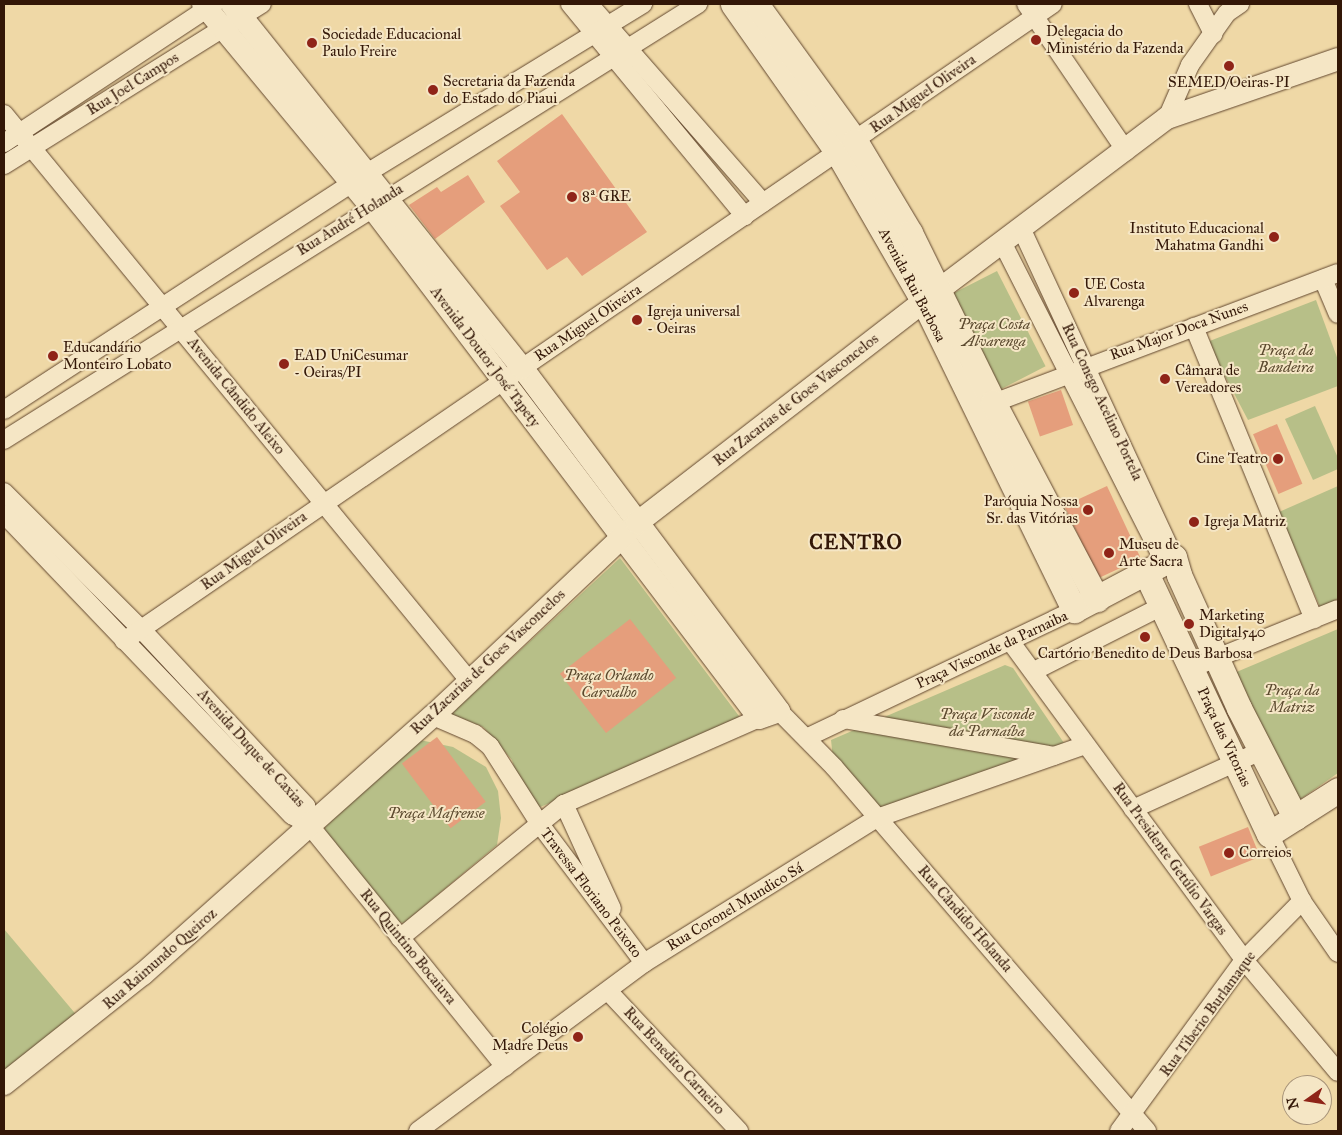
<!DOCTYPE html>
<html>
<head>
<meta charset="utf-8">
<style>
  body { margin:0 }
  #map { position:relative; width:1342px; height:1135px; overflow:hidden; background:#efd8a6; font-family:"IM FELL Great Primer",serif }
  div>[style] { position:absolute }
  .green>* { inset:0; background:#b7bf88; transform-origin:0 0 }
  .building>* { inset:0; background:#e59e7c; transform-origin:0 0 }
  .roads { filter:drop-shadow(0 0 1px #62472f) drop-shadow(0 0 1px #62472f) }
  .minor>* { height:18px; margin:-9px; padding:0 9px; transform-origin:9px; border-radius:9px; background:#f5e6c5 }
  .tertiary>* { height:22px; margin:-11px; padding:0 11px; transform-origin:11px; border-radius:11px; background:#f5e6c5 }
  .secondary>* { height:25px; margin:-12.5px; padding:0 12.5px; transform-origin:12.5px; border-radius:12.5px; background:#f5e6c5 }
  .dots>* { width:14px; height:14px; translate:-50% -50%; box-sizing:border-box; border:2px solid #f5e6c5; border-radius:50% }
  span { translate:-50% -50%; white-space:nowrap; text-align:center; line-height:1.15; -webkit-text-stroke:4px #f5e6c5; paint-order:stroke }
  .poi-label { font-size:15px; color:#331707 }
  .left { translate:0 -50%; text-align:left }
  .right { translate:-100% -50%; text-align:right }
  .street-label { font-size:15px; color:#331707 }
  .park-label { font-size:15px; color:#5b492e; font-style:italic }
  .district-label { font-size:20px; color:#331707; font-weight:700; letter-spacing:1px }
  .frame { position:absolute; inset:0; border:5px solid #331707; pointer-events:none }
  .north { position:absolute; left:1282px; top:1075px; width:50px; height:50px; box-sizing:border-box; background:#f5e6c5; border:1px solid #a79379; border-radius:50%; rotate:257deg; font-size:14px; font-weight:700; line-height:20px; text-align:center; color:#331707 }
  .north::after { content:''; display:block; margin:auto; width:18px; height:22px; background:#8f2418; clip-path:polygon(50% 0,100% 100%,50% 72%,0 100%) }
</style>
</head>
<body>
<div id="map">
  <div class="green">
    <div style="left:997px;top:271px;width:107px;height:59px;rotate:63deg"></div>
    <div style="clip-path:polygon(1316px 300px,1338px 360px,1338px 386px,1248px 420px,1207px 342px)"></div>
    <div style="clip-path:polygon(1315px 406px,1338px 458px,1338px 469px,1313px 480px,1285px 419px)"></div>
    <div style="clip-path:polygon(1338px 486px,1338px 599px,1320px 607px,1279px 512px)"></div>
    <div style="clip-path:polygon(620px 558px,742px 720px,538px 808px,521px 791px,512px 760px,483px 727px,451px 714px)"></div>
    <div style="clip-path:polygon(1338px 629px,1338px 773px,1295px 803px,1227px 676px)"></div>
    <div style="clip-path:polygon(1005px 665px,1013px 668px,1064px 743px,868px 812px,834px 767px,831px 740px)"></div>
    <div style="clip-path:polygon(420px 740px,453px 747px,486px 767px,498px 791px,501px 818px,497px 845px,404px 923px,390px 920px,325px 837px,325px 827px)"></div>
    <div style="clip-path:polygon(4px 929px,79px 1018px,4px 1077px)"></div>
  </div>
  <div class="building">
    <div style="clip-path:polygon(562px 114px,647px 232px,582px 276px,567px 257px,547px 270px,500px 206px,520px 192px,497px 161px)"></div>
    <div style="clip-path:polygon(468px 175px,485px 202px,435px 239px,409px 205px,437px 187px,441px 192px)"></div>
    <div style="left:1061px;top:390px;width:37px;height:35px;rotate:71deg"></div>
    <div style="left:1277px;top:424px;width:65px;height:26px;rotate:67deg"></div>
    <div style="left:1107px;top:486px;width:80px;height:47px;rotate:65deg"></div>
    <div style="left:630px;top:619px;width:75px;height:89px;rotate:52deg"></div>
    <div style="left:437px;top:737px;width:81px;height:44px;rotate:53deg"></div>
    <div style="left:1248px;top:827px;width:32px;height:53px;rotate:68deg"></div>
  </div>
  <div class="roads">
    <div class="minor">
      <div style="left:570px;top:4px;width:275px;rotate:50.5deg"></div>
      <div style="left:589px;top:4px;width:264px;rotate:48.8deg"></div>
      <div style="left:1026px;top:4px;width:178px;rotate:55.8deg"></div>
      <div style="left:1198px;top:4px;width:34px;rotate:63deg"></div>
      <div style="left:4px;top:114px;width:731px;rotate:50.61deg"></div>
      <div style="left:1167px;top:118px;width:58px;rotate:-66.5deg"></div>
      <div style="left:1190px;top:65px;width:64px;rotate:-54.6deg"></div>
      <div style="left:1227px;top:13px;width:16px;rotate:-35deg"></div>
      <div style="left:4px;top:143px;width:252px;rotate:-33.5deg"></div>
      <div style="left:4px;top:165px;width:304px;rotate:-32deg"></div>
      <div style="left:1022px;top:230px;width:361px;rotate:65.1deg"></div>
      <div style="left:1003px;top:244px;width:352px;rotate:63.1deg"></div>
      <div style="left:1323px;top:279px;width:38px;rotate:67deg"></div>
      <div style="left:1194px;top:327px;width:316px;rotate:67.7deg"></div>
      <div style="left:983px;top:407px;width:379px;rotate:-20.7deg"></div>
      <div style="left:4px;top:410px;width:434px;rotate:-33.1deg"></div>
      <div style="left:367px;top:173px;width:324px;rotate:-31.5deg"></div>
      <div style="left:4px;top:440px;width:820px;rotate:-32.14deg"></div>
      <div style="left:4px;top:492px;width:195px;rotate:45deg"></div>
      <div style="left:142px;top:630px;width:241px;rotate:47deg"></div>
      <div style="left:306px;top:806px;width:20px;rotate:79deg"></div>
      <div style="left:4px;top:514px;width:417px;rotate:46.3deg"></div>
      <div style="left:292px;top:815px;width:21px;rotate:31deg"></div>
      <div style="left:310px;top:826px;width:310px;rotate:51deg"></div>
      <div style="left:124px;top:641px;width:1126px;rotate:-34.44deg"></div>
      <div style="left:1010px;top:641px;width:396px;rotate:53.7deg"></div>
      <div style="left:1244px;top:960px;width:146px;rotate:50deg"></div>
      <div style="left:1192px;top:668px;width:157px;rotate:-22deg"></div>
      <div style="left:1034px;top:671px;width:144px;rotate:-26.9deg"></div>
      <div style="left:779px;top:711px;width:78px;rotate:45.5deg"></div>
      <div style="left:834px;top:767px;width:480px;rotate:49.3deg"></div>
      <div style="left:433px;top:716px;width:46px;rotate:23.2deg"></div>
      <div style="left:475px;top:734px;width:19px;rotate:39deg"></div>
      <div style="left:490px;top:746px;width:91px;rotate:57.5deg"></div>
      <div style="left:539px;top:823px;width:175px;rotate:53.1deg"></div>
      <div style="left:843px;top:719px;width:214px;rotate:9.9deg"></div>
      <div style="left:806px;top:738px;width:297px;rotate:-25.5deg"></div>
      <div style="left:564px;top:804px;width:115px;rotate:65.4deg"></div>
      <div style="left:1133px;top:809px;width:141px;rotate:-24.4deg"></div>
      <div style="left:1269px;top:834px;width:75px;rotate:63.8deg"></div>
      <div style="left:1302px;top:901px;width:63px;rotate:55.3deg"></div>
      <div style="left:400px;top:938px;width:212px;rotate:-39.3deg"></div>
      <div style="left:564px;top:804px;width:213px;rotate:-23.8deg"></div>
      <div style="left:608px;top:991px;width:192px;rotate:46.9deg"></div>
      <div style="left:418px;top:1131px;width:282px;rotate:-36.6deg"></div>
      <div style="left:644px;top:963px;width:274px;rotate:-31.9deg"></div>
      <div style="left:877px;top:818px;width:220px;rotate:-19.3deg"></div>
      <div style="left:1119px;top:1131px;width:212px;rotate:-53.8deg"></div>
      <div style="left:1244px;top:960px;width:83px;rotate:-45.5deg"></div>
    </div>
    <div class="tertiary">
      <div style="left:203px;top:4px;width:263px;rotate:50.3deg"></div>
      <div style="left:371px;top:206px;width:642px;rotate:52.84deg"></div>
      <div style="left:759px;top:718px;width:21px;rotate:-19deg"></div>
      <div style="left:779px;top:711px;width:429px;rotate:-126.8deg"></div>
      <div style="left:522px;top:368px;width:466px;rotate:-128.6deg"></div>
      <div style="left:4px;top:1084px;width:177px;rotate:-38.4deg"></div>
      <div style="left:143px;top:974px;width:388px;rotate:-41.7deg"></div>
      <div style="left:433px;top:716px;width:281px;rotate:-43.4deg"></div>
      <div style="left:637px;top:523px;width:383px;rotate:-37.7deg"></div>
      <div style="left:940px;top:289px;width:284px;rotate:-37deg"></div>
      <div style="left:1167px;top:118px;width:181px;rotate:-19deg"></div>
    </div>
    <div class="secondary">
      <div style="left:733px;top:4px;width:182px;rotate:54.8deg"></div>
      <div style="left:838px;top:153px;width:172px;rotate:60deg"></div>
      <div style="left:924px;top:302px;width:343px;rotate:64deg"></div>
      <div style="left:1074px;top:610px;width:113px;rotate:-27.9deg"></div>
      <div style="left:1174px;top:557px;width:19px;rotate:74deg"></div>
      <div style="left:1179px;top:575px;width:146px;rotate:65.7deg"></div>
      <div style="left:1239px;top:708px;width:123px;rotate:62.8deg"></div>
      <div style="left:756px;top:4px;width:169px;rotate:54.1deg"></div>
      <div style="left:855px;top:141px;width:107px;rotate:59.1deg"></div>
      <div style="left:910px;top:233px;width:188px;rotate:63.8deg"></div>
      <div style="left:993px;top:402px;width:223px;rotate:62.2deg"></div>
      <div style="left:1146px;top:573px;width:289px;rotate:64.8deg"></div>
      <div style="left:1269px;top:834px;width:82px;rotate:-32.5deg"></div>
    </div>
  </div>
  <div class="dots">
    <div style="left:1036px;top:40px;background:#8f2418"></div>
    <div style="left:312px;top:43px;background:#8f2418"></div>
    <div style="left:1229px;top:66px;background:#8f2418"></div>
    <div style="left:433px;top:90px;background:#8f2418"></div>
    <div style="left:572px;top:197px;background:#8f2418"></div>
    <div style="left:1274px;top:237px;background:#8f2418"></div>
    <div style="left:1074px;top:293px;background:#8f2418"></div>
    <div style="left:637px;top:320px;background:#8f2418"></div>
    <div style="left:53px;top:356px;background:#8f2418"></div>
    <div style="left:284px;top:364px;background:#8f2418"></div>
    <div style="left:1165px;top:379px;background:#8f2418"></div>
    <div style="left:1278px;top:459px;background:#8f2418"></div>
    <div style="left:1088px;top:510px;background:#8f2418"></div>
    <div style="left:1194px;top:522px;background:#8f2418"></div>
    <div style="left:1109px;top:553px;background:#8f2418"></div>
    <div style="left:1189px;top:624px;background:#8f2418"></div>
    <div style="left:1145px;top:637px;background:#8f2418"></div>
    <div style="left:1229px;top:853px;background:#8f2418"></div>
    <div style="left:578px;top:1037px;background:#8f2418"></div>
  </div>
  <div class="poi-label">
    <span class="left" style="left:1046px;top:40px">Delegacia do<br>Ministério da Fazenda</span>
    <span class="left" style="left:322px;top:43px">Sociedade Educacional<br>Paulo Freire</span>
    <span class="left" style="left:443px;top:90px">Secretaria da Fazenda<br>do Estado do Piaui</span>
    <span style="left:1229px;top:83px">SEMED/Oeiras-PI</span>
    <span class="left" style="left:582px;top:197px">8ª GRE</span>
    <span class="right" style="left:1264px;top:237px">Instituto Educacional<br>Mahatma Gandhi</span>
    <span class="left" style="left:1084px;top:293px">UE Costa<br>Alvarenga</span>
    <span class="left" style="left:647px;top:320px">Igreja universal<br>- Oeiras</span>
    <span class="left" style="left:63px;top:356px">Educandário<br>Monteiro Lobato</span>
    <span class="left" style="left:294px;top:364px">EAD UniCesumar<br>- Oeiras/PI</span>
    <span class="left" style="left:1175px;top:379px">Câmara de<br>Vereadores</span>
    <span class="right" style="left:1268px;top:459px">Cine Teatro</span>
    <span class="right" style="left:1078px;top:510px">Paróquia Nossa<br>Sr. das Vitórias</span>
    <span class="left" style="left:1204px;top:522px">Igreja Matriz</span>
    <span class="left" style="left:1119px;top:553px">Museu de<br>Arte Sacra</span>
    <span class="left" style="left:1199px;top:624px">Marketing<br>Digital540</span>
    <span style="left:1145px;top:654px">Cartório Benedito de Deus Barbosa</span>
    <span class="left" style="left:1239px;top:853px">Correios</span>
    <span class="right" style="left:568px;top:1037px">Colégio<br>Madre Deus</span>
  </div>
  <div class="street-label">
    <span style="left:133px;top:84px;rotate:-32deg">Rua Joel Campos</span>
    <span style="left:923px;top:94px;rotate:-35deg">Rua Miguel Oliveira</span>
    <span style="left:350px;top:220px;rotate:-32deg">Rua André Holanda</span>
    <span style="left:912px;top:285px;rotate:62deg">Avenida Rui Barbosa</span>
    <span style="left:588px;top:323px;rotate:-34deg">Rua Miguel Oliveira</span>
    <span style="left:1179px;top:331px;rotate:-20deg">Rua Major Doca Nunes</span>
    <span style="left:485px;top:357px;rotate:53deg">Avenida Doutor José Tapety</span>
    <span style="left:236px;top:396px;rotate:51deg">Avenida Cândido Aleixo</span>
    <span style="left:796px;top:400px;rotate:-38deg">Rua Zacarias de Goes Vasconcelos</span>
    <span style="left:1102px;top:402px;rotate:65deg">Rua Conego Acelino Portela</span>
    <span style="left:254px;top:551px;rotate:-35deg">Rua Miguel Oliveira</span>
    <span style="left:992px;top:650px;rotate:-25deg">Praça Visconde da Parnaiba</span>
    <span style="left:488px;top:662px;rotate:-43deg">Rua Zacarias de Goes Vasconcelos</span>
    <span style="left:1224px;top:737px;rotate:65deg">Praça das Vitorias</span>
    <span style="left:251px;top:748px;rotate:48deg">Avenida Duque de Caxias</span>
    <span style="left:1170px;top:859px;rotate:54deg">Rua Presidente Getúlio Vargas</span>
    <span style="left:591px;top:893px;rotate:53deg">Travessa Floriano Peixoto</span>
    <span style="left:735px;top:907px;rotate:-31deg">Rua Coronel Mundico Sá</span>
    <span style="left:965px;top:919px;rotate:49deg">Rua Cândido Holanda</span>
    <span style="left:408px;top:947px;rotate:51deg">Rua Quintino Bocaiuva</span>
    <span style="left:160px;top:959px;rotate:-41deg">Rua Raimundo Queiroz</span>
    <span style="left:1208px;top:1014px;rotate:-54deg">Rua Tiberio Burlamaque</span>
    <span style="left:674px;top:1061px;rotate:47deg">Rua Benedito Carneiro</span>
  </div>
  <div class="park-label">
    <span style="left:994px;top:333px">Praça Costa<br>Alvarenga</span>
    <span style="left:1286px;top:359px">Praça da<br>Bandeira</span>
    <span style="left:609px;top:684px">Praça Orlando<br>Carvalho</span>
    <span style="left:1292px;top:699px">Praça da<br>Matriz</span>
    <span style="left:987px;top:723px">Praça Visconde<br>da Parnaíba</span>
    <span style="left:436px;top:814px">Praça Mafrense</span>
  </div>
  <div class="district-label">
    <span style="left:856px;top:542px">CENTRO</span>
  </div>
  <div class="frame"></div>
  <div class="north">N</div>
</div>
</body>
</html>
